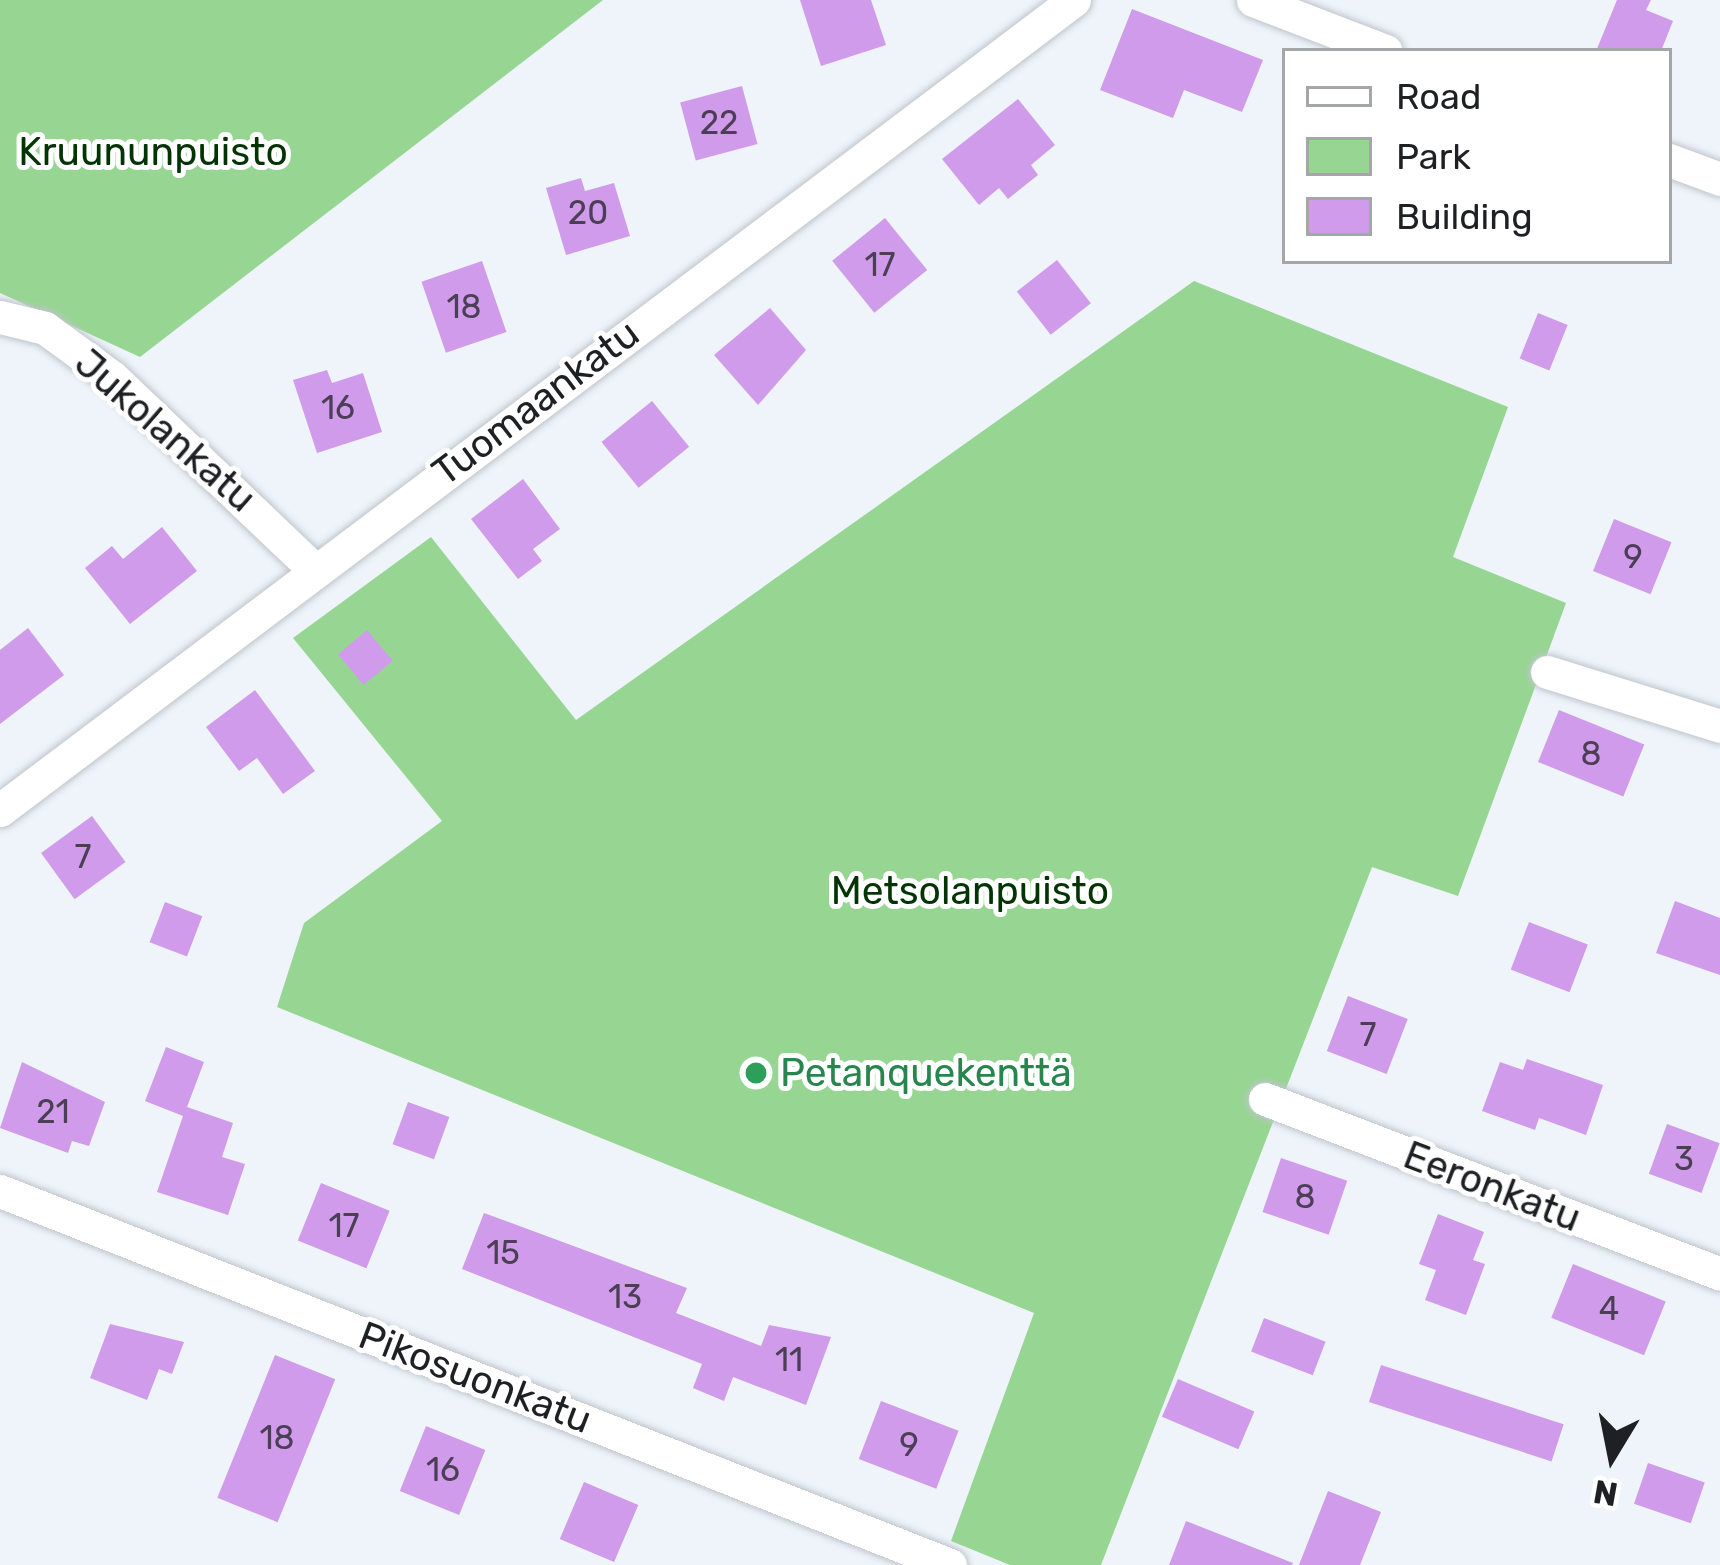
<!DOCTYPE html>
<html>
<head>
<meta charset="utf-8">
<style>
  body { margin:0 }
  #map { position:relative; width:1720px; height:1565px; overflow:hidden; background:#eef4fa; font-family:Rubik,sans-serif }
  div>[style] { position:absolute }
  .green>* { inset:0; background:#97d692 }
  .building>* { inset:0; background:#d09bea; transform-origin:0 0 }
  .roads { filter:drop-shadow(0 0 3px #bfc5cb) drop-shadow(0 0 3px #bfc5cb) }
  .minor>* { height:33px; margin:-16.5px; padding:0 16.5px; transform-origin:16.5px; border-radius:16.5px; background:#fff }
  .dots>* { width:33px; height:33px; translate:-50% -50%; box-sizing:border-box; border:6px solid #fff; border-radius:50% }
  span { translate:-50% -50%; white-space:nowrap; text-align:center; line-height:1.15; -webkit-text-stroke:10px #fff; paint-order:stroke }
  .number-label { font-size:33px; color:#4a3f55 }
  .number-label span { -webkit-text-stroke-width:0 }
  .park-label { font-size:39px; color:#033403 }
  .street-label { font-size:39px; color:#1e2023 }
  .leisure-label { font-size:39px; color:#27864d }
  .left { translate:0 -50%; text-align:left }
  .legend { position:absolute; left:1282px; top:48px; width:390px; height:216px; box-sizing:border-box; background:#fff; border:3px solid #a5a6a7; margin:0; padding:15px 21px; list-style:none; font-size:36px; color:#1e2023 }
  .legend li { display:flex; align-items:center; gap:24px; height:60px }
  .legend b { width:60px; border:3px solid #a5a6a7 }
  .north { position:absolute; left:1552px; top:1397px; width:120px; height:120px; -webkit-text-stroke:9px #fff; paint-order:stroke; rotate:190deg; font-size:33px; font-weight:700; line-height:48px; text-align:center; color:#1e2023 }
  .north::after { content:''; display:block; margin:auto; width:42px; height:54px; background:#1e2023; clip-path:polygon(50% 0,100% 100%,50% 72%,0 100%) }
</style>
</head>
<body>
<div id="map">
  <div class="green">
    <div style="clip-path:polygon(0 0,603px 0,140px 357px,0 293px)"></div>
    <div style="clip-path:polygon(1194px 281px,1508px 407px,1453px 557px,1566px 603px,1458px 896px,1372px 867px,1101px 1565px,1010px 1565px,951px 1541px,1034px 1313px,277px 1007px,304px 923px,442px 821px,293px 638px,431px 537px,576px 720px)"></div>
  </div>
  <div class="building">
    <div style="clip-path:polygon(800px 0,871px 0,886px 45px,821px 66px)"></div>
    <div style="clip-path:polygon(1617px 0,1651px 0,1646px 10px,1673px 21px,1661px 51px,1596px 51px)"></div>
    <div style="clip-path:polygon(1132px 9px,1263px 60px,1242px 112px,1184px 90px,1173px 118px,1100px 90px)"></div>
    <div style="left:742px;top:86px;width:60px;height:64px;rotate:75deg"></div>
    <div style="clip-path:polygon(1018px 99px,1055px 145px,1031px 165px,1038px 175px,1008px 199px,999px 188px,979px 205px,942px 159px)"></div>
    <div style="clip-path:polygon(581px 178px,585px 191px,614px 183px,630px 236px,566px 255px,546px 188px)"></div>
    <div style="left:885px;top:218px;width:67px;height:68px;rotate:51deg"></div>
    <div style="left:1057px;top:260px;width:55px;height:51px;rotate:52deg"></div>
    <div style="left:482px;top:261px;width:75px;height:64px;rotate:71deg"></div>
    <div style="clip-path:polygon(770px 308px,806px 350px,758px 405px,714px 355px)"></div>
    <div style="left:1538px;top:313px;width:32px;height:49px;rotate:22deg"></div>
    <div style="clip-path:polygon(327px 370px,332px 383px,363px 373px,382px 432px,317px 453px,293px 380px)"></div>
    <div style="left:652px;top:401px;width:59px;height:65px;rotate:51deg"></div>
    <div style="clip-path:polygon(523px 479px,560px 529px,533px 549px,542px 561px,518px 579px,471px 519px)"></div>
    <div style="left:1614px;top:519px;width:62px;height:56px;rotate:22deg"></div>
    <div style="clip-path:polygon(162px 527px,197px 571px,130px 624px,85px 568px,112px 546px,123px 559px)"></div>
    <div style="clip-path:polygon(28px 628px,64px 675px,0 724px,0 650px)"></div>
    <div style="left:367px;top:630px;width:40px;height:38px;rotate:50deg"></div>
    <div style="clip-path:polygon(255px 690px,315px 771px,283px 794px,257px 758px,239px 771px,206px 727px)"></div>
    <div style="left:1559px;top:710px;width:92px;height:56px;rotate:22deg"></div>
    <div style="left:92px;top:816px;width:57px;height:63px;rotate:54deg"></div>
    <div style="clip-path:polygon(1675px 901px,1720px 918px,1720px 975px,1656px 953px)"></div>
    <div style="left:165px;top:902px;width:40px;height:43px;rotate:21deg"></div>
    <div style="left:1529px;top:922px;width:63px;height:51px;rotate:21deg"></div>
    <div style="left:1348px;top:996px;width:64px;height:59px;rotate:21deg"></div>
    <div style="clip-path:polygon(166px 1047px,204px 1062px,187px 1107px,233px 1123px,222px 1157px,245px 1164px,228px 1215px,157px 1192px,183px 1116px,145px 1101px)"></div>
    <div style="clip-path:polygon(1527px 1059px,1603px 1085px,1586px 1135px,1539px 1118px,1535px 1130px,1482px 1111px,1500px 1062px,1523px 1070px)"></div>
    <div style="clip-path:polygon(22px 1062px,105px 1102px,89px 1146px,72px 1141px,68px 1153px,0 1128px)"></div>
    <div style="left:408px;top:1102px;width:44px;height:45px;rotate:20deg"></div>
    <div style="left:1667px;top:1124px;width:56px;height:53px;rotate:20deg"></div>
    <div style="left:1281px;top:1158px;width:70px;height:57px;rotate:19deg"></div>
    <div style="left:321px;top:1183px;width:74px;height:62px;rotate:22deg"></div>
    <div style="clip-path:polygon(484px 1213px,687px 1288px,676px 1313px,761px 1346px,769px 1325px,831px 1337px,806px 1405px,733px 1377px,724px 1401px,693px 1388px,702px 1364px,462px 1269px)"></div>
    <div style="clip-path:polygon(1438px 1214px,1484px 1232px,1473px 1260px,1485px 1264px,1466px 1315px,1425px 1300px,1436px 1270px,1419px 1264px)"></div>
    <div style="left:1573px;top:1264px;width:100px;height:58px;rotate:22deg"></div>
    <div style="left:1264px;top:1318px;width:66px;height:36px;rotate:21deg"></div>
    <div style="clip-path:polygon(110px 1324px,184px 1342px,172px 1374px,159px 1369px,147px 1400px,90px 1378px)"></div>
    <div style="left:275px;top:1355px;width:65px;height:154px;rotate:22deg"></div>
    <div style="left:1381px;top:1365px;width:192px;height:39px;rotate:18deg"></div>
    <div style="left:1178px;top:1379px;width:83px;height:41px;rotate:23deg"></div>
    <div style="left:881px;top:1401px;width:83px;height:62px;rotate:21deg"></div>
    <div style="left:426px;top:1426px;width:64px;height:70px;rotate:22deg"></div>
    <div style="left:1648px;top:1463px;width:60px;height:43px;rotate:19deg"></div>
    <div style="left:584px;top:1482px;width:59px;height:62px;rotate:23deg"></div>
    <div style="clip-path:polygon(1328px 1491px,1381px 1512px,1360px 1565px,1299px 1565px)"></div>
    <div style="clip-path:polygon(1186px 1521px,1293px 1563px,1292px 1565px,1169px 1565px)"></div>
  </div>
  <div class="roads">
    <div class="minor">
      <div style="left:1253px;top:0;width:142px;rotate:21deg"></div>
      <div style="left:1669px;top:160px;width:54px;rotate:20.4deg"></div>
      <div style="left:0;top:317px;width:46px;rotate:13.7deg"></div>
      <div style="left:45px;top:328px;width:83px;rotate:36.2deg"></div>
      <div style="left:112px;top:377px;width:280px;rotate:43.6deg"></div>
      <div style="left:1547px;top:672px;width:181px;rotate:17.3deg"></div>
      <div style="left:0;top:810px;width:1345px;rotate:-37.02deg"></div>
      <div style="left:1265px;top:1099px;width:487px;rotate:21deg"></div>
      <div style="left:0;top:1191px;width:1021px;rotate:21.49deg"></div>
    </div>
  </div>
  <div class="dots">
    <div style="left:756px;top:1073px;background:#2e9e5b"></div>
  </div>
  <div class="number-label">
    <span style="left:719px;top:123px">22</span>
    <span style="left:588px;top:213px">20</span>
    <span style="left:880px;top:265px">17</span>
    <span style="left:464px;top:307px">18</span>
    <span style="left:338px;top:408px">16</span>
    <span style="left:1633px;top:557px">9</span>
    <span style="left:1591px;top:754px">8</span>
    <span style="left:83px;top:857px">7</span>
    <span style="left:1368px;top:1035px">7</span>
    <span style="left:53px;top:1112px">21</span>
    <span style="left:1684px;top:1159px">3</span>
    <span style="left:1305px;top:1197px">8</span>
    <span style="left:344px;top:1226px">17</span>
    <span style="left:503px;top:1253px">15</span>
    <span style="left:625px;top:1297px">13</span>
    <span style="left:1609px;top:1309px">4</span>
    <span style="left:789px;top:1360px">11</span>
    <span style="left:277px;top:1438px">18</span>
    <span style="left:909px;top:1445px">9</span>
    <span style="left:443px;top:1470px">16</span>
  </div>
  <div class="park-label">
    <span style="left:153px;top:152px">Kruununpuisto</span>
    <span style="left:970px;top:891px">Metsolanpuisto</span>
  </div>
  <div class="street-label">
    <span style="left:536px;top:403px;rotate:-37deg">Tuomaankatu</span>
    <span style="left:165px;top:431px;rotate:41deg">Jukolankatu</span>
    <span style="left:1492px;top:1187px;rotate:21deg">Eeronkatu</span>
    <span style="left:475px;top:1378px;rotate:21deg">Pikosuonkatu</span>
  </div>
  <div class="leisure-label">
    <span class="left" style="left:780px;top:1073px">Petanquekenttä</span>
  </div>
  <ul class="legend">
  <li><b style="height:15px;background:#fff"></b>Road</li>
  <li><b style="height:33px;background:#97d692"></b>Park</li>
  <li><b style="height:33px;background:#d09bea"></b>Building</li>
  </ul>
  <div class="north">N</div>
</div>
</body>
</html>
